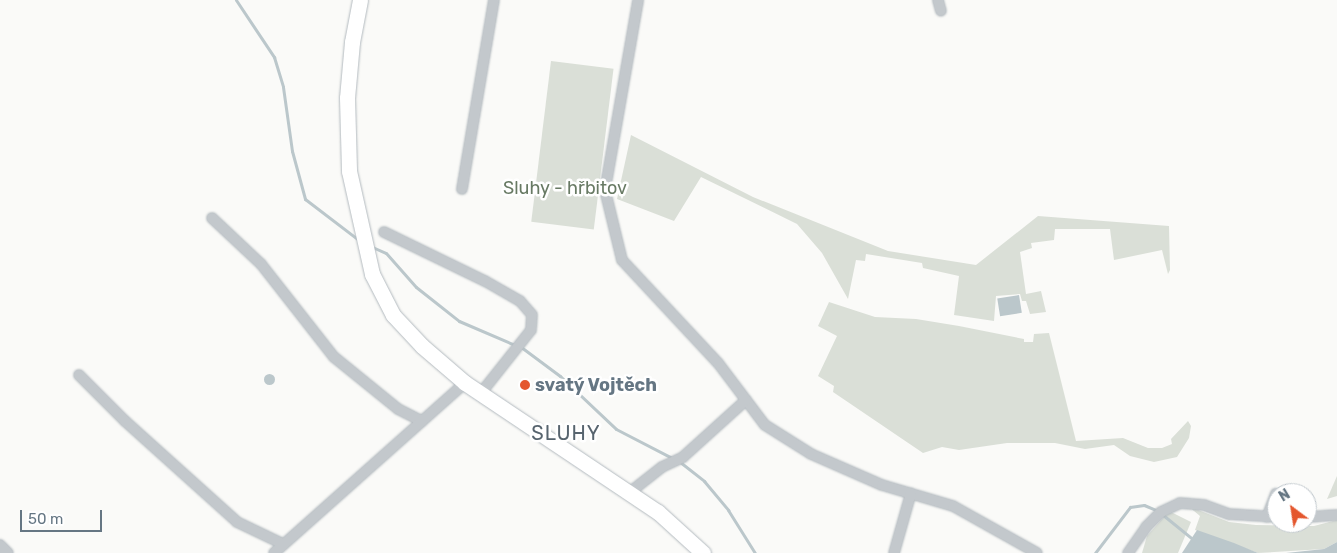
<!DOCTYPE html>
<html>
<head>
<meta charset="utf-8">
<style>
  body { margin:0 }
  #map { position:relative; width:1337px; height:553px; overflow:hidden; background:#fafaf8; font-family:Rubik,sans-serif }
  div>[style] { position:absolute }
  .green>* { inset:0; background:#dadfd7; transform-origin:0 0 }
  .water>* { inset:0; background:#bbc7cb; transform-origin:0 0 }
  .round { border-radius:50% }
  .stream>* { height:3px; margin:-1.5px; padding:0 1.5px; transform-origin:1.5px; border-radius:1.5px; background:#bbc7cb }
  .roads { filter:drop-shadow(0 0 1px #b3babf) drop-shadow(0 0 1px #b3babf) }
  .street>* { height:10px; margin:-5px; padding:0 5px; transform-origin:5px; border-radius:5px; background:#c3c8cc }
  .secondary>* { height:15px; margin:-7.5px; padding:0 7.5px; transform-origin:7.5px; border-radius:7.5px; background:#fff }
  .dots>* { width:14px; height:14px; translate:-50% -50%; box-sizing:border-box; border:2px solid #fff; border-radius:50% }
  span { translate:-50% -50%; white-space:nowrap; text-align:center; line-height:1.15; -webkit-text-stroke:5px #fff; paint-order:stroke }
  .park-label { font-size:18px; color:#687a64 }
  .poi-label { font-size:18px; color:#657683; font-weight:700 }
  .left { translate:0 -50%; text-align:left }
  .quarter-label { font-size:20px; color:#57646e; letter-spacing:1px }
  .north { position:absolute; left:1267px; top:483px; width:50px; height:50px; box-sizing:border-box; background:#fff; border:1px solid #c1c8cd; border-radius:50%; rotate:329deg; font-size:14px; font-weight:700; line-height:20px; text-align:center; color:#657683 }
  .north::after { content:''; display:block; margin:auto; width:18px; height:22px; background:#e4572e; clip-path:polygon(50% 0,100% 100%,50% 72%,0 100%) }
  .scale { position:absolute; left:20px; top:510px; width:82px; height:22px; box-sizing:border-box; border:2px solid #657683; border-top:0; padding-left:6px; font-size:15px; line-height:18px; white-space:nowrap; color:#657683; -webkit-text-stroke:4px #fff; paint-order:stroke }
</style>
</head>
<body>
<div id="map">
  <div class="green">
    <div style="left:551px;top:61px;width:63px;height:162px;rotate:7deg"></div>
    <div style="clip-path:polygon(631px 135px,753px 197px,888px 251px,976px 265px,1038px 216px,1169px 226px,1170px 270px,1168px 274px,1162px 250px,1114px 260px,1110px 229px,1055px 229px,1054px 240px,1031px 243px,1032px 248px,1020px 252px,1026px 294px,1041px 291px,1046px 312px,1030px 314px,1026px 301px,1022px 301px,1020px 294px,996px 296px,994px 321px,954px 315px,959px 276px,923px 268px,922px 263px,866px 254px,865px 261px,856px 260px,848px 299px,822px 253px,797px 224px,701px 177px,674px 221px,617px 199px)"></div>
    <div style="clip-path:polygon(829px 302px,875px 317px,916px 319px,959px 326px,1024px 339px,1024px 342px,1033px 342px,1034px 334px,1049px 333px,1076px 441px,1123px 438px,1148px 448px,1162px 448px,1172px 444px,1171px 439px,1188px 421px,1191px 426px,1189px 438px,1177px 457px,1154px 462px,1130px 456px,1114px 445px,1085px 449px,1055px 443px,1007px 443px,959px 450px,942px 447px,923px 453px,833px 392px,834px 386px,818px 376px,837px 336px,818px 326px)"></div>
    <div style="clip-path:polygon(1337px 476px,1337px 496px,1327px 499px)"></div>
    <div style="clip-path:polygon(1188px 506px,1229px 522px,1256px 525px,1314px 526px,1337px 520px,1337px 542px,1324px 549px,1258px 553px,1195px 530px,1200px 516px)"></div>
    <div style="clip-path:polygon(1169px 511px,1191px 522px,1178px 553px,1142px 553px,1147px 536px)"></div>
  </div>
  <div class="water">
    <div style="left:1019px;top:295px;width:18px;height:22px;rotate:81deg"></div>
    <div class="round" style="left:263.5px;top:373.5px;width:11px;height:11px"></div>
    <div style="clip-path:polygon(1197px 530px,1234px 543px,1258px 553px,1182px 553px)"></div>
    <div style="clip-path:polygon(1337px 542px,1337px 553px,1286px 553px,1324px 549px)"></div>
  </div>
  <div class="stream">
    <div style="left:236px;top:0;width:69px;rotate:56.3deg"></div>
    <div style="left:274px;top:57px;width:31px;rotate:73deg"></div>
    <div style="left:283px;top:87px;width:65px;rotate:82deg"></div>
    <div style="left:292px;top:151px;width:50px;rotate:74.8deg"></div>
    <div style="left:305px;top:199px;width:69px;rotate:37.4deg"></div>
    <div style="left:370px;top:246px;width:17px;rotate:24deg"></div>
    <div style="left:386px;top:253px;width:45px;rotate:48.6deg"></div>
    <div style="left:416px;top:287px;width:55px;rotate:38.3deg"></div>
    <div style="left:459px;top:321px;width:61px;rotate:23.2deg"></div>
    <div style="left:521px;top:347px;width:49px;rotate:36.6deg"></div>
    <div style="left:560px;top:376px;width:77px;rotate:43.4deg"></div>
    <div style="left:616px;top:429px;width:65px;rotate:27.3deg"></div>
    <div style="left:680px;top:462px;width:31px;rotate:38deg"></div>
    <div style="left:704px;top:481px;width:38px;rotate:50deg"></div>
    <div style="left:728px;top:510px;width:51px;rotate:57.9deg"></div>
    <div style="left:1163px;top:515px;width:41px;rotate:39.1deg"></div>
    <div style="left:1095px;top:553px;width:58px;rotate:-52.7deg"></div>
    <div style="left:1130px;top:507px;width:14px;rotate:-8deg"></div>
    <div style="left:1144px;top:505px;width:15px;rotate:23deg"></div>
  </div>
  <div class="roads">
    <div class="street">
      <div style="left:938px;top:0;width:11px;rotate:75deg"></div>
      <div style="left:462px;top:189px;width:192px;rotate:-80.4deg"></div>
      <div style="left:212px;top:218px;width:67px;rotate:43.2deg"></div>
      <div style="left:261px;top:264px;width:118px;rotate:51.9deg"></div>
      <div style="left:334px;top:357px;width:82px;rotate:39.1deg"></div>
      <div style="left:398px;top:409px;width:27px;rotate:27deg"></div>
      <div style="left:384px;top:232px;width:112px;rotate:25.9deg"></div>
      <div style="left:485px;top:281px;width:40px;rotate:29.7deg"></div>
      <div style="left:520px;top:301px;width:18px;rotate:49deg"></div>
      <div style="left:532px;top:315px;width:15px;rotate:94deg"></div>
      <div style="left:531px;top:330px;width:80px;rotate:128.4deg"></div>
      <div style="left:79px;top:375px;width:65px;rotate:45deg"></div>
      <div style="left:125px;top:421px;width:151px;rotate:42deg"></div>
      <div style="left:237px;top:522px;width:51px;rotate:25.6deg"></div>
      <div style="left:746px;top:400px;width:31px;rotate:53deg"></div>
      <div style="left:765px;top:425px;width:54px;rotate:32.2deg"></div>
      <div style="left:811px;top:454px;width:77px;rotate:23.6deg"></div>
      <div style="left:882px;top:485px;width:74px;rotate:16.5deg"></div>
      <div style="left:953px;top:506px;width:96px;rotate:29.2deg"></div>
      <div style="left:629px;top:493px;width:42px;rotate:-38.2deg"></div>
      <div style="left:662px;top:467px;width:23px;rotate:-25deg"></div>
      <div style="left:683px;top:457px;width:85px;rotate:-42.1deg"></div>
      <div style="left:746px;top:400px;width:46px;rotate:-127.1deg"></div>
      <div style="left:718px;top:363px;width:141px;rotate:-133deg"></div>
      <div style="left:622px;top:260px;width:72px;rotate:-103.7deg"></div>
      <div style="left:605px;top:190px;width:193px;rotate:-80.1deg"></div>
      <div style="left:1267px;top:517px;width:25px;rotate:-69deg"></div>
      <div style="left:1307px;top:517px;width:30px;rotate:-4deg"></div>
      <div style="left:0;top:545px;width:11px;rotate:45deg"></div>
      <div style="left:274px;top:553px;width:256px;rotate:-41.7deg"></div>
      <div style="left:894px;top:553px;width:62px;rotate:-74.2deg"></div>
      <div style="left:1128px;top:553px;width:32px;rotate:-55deg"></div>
      <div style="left:1146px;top:527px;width:21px;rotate:-45deg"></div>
      <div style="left:1161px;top:512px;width:21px;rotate:-25deg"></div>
      <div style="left:1180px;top:503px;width:24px;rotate:5deg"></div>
      <div style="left:1204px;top:505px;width:27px;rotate:20deg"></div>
      <div style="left:1229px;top:514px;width:48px;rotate:3.6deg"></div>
    </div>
    <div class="secondary">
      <div style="left:360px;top:0;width:43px;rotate:100.8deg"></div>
      <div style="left:352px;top:42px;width:56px;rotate:95.1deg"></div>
      <div style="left:347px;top:98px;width:73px;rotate:88.4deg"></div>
      <div style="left:349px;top:171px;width:106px;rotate:77.4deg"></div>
      <div style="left:372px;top:274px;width:46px;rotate:62.9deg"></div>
      <div style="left:393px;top:315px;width:42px;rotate:46.9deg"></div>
      <div style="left:422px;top:346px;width:57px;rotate:40.7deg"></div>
      <div style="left:465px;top:383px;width:232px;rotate:33.8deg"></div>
      <div style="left:658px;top:512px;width:61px;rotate:42.3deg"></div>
    </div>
  </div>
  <div class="dots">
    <div style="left:525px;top:385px;background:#e4572e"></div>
  </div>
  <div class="park-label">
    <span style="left:565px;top:188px">Sluhy - hřbitov</span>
  </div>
  <div class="poi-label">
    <span class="left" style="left:535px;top:385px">svatý Vojtěch</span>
  </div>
  <div class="quarter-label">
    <span style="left:566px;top:433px">SLUHY</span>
  </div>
  <div class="north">N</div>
  <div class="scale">50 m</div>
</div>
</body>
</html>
